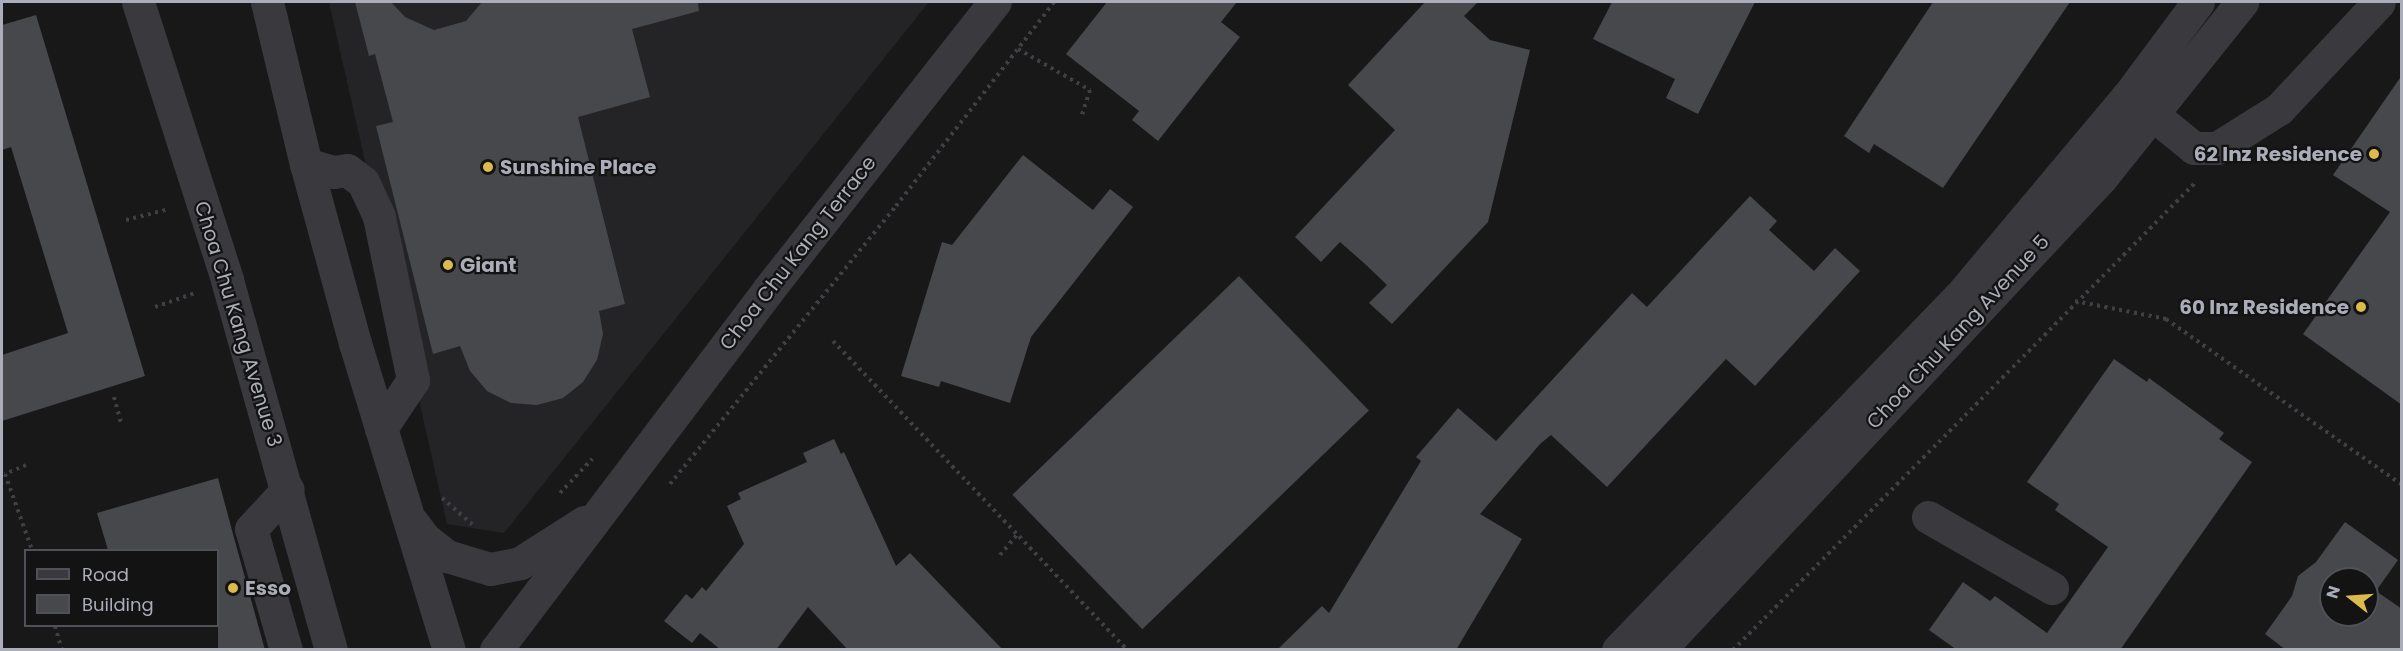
<!DOCTYPE html>
<html>
<head>
<meta charset="utf-8">
<style>
  body { margin:0 }
  #map { position:relative; width:2403px; height:651px; overflow:hidden; background:#181819; font-family:Poppins,sans-serif }
  div>[style] { position:absolute }
  .built>* { inset:0; background:#242426 }
  .building>* { inset:0; background:#47484c; transform-origin:0 0 }
  .path>* { height:4px; margin-top:-2px; transform-origin:0; background:repeating-linear-gradient(90deg,#3f4045 0 3px,transparent 0 7.5px) }
  .minor>* { height:33px; margin:-16.5px; padding:0 16.5px; transform-origin:16.5px; border-radius:16.5px; background:#39393e }
  .dots>* { width:16px; height:16px; translate:-50% -50%; box-sizing:border-box; border:3px solid #131314; border-radius:50% }
  span { translate:-50% -50%; white-space:nowrap; text-align:center; line-height:1.15; -webkit-text-stroke:4.5px #131314; paint-order:stroke }
  .poi-label { font-size:20px; color:#abaeb8; font-weight:700 }
  .right { translate:-100% -50%; text-align:right }
  .left { translate:0 -50%; text-align:left }
  .street-label { font-size:20px; color:#abaeb8 }
  .frame { position:absolute; inset:0; border:3px solid #abaeb8; pointer-events:none }
  .legend { position:absolute; left:24px; top:549px; width:195px; height:78px; box-sizing:border-box; background:#131314; border:2px solid #505156; margin:0; padding:8px 10px; list-style:none; font-size:18px; color:#abaeb8 }
  .legend li { display:flex; align-items:center; gap:12px; height:30px }
  .legend b { width:30px; border:2px solid #505156 }
  .north { position:absolute; left:2319px; top:567px; width:60px; height:60px; box-sizing:border-box; background:#131314; border:2px solid #505156; border-radius:50%; rotate:287deg; font-size:16px; font-weight:700; line-height:24px; text-align:center; color:#abaeb8 }
  .north::after { content:''; display:block; margin:auto; width:21px; height:27px; background:#ddba4c; clip-path:polygon(50% 0,100% 100%,50% 72%,0 100%) }
</style>
</head>
<body>
<div id="map">
  <div class="built">
    <div style="clip-path:polygon(329px 2px,929px 2px,504px 533px,447px 524px)"></div>
  </div>
  <div class="building">
    <div style="clip-path:polygon(355px 2px,391px 2px,405px 17px,434px 30px,466px 21px,482px 2px,698px 2px,699px 11px,632px 29px,650px 97px,578px 117px,625px 304px,599px 311px,603px 334px,597px 360px,583px 382px,563px 398px,537px 405px,511px 403px,487px 391px,470px 371px,460px 346px,433px 354px,376px 126px,393px 122px,375px 54px,369px 56px)"></div>
    <div style="clip-path:polygon(1107px 2px,1237px 2px,1221px 22px,1240px 37px,1158px 141px,1132px 120px,1139px 111px,1066px 54px)"></div>
    <div style="clip-path:polygon(1425px 2px,1478px 2px,1464px 16px,1490px 40px,1530px 50px,1488px 222px,1392px 324px,1369px 303px,1387px 285px,1365px 264px,1340px 242px,1321px 262px,1295px 237px,1395px 130px,1348px 85px)"></div>
    <div style="clip-path:polygon(1612px 2px,1755px 2px,1698px 114px,1666px 98px,1675px 79px,1593px 39px)"></div>
    <div style="clip-path:polygon(1933px 2px,2070px 2px,1943px 188px,1874px 144px,1869px 153px,1844px 136px)"></div>
    <div style="clip-path:polygon(36px 15px,145px 376px,2px 421px,2px 355px,68px 333px,11px 147px,2px 150px,2px 25px)"></div>
    <div style="clip-path:polygon(2402px 75px,2402px 405px,2303px 334px,2390px 212px,2333px 175px)"></div>
    <div style="clip-path:polygon(1023px 155px,1093px 210px,1110px 189px,1133px 207px,1031px 337px,1010px 403px,941px 381px,939px 387px,901px 376px,942px 242px,952px 245px)"></div>
    <div style="clip-path:polygon(1750px 196px,1777px 221px,1769px 230px,1814px 271px,1835px 248px,1860px 271px,1755px 386px,1726px 359px,1607px 487px,1551px 435px,1540px 444px,1480px 514px,1522px 539px,1456px 650px,1277px 650px,1322px 606px,1329px 613px,1421px 461px,1416px 457px,1458px 408px,1496px 441px,1632px 293px,1647px 307px)"></div>
    <div style="left:1239px;top:276px;width:187px;height:315px;rotate:46deg"></div>
    <div style="clip-path:polygon(2114px 359px,2147px 382px,2149px 378px,2224px 433px,2219px 439px,2252px 462px,2120px 650px,1957px 650px,1929px 630px,1963px 582px,1990px 601px,1995px 596px,2047px 633px,2108px 547px,2055px 510px,2059px 504px,2027px 482px)"></div>
    <div style="clip-path:polygon(834px 439px,841px 454px,844px 452px,896px 566px,910px 553px,1003px 650px,848px 650px,808px 607px,776px 650px,721px 650px,700px 633px,692px 643px,664px 621px,686px 594px,692px 599px,702px 587px,706px 591px,744px 544px,727px 506px,741px 499px,738px 493px,807px 462px,803px 453px)"></div>
    <div style="clip-path:polygon(218px 478px,233px 534px,265px 650px,218px 650px,218px 550px,108px 550px,97px 513px)"></div>
    <div style="clip-path:polygon(evenodd,2345px 522px,2398px 560px,2376px 591px,2402px 609px,2402px 650px,2286px 650px,2265px 634px,2292px 596px,2298px 576px,2316px 562px,2345px 522px,2331px 579px,2367px 579px,2367px 615px,2331px 615px,2331px 579px)"></div>
  </div>
  <div class="path">
    <div style="left:1018px;top:49px;width:83px;rotate:29.7deg"></div>
    <div style="left:1090px;top:90px;width:28px;rotate:108deg"></div>
    <div style="left:126px;top:220px;width:44px;rotate:-14.3deg"></div>
    <div style="left:2075px;top:301px;width:93px;rotate:11.2deg"></div>
    <div style="left:2166px;top:319px;width:289px;rotate:35.1deg"></div>
    <div style="left:155px;top:307px;width:42px;rotate:-19.3deg"></div>
    <div style="left:833px;top:341px;width:427px;rotate:46.4deg"></div>
    <div style="left:114px;top:397px;width:28px;rotate:75deg"></div>
    <div style="left:26px;top:465px;width:23px;rotate:157deg"></div>
    <div style="left:5px;top:474px;width:81px;rotate:70.4deg"></div>
    <div style="left:670px;top:484px;width:358px;rotate:-50.9deg"></div>
    <div style="left:896px;top:206px;width:258px;rotate:-52.2deg"></div>
    <div style="left:560px;top:493px;width:47px;rotate:-46.7deg"></div>
    <div style="left:442px;top:498px;width:40px;rotate:41deg"></div>
    <div style="left:1000px;top:555px;width:26px;rotate:-50deg"></div>
    <div style="left:55px;top:626px;width:25px;rotate:74deg"></div>
    <div style="left:1733px;top:650px;width:657px;rotate:-45.31deg"></div>
  </div>
  <div class="minor">
    <div style="left:138px;top:2px;width:292px;rotate:72.2deg"></div>
    <div style="left:227px;top:280px;width:384px;rotate:74.3deg"></div>
    <div style="left:267px;top:2px;width:167px;rotate:76.5deg"></div>
    <div style="left:306px;top:164px;width:186px;rotate:74.7deg"></div>
    <div style="left:355px;top:343px;width:321px;rotate:73deg"></div>
    <div style="left:2152px;top:114px;width:54px;rotate:39deg"></div>
    <div style="left:2194px;top:148px;width:23px"></div>
    <div style="left:2217px;top:148px;width:73px;rotate:-32.2deg"></div>
    <div style="left:2279px;top:109px;width:146px;rotate:-46.9deg"></div>
    <div style="left:306px;top:164px;width:29px;rotate:16deg"></div>
    <div style="left:334px;top:172px;width:13px;rotate:-9deg"></div>
    <div style="left:347px;top:170px;width:20px;rotate:37deg"></div>
    <div style="left:363px;top:182px;width:38px;rotate:65deg"></div>
    <div style="left:379px;top:217px;width:167px;rotate:78.2deg"></div>
    <div style="left:413px;top:380px;width:58px;rotate:123.7deg"></div>
    <div style="left:1928px;top:517px;width:143px;rotate:29.8deg"></div>
    <div style="left:412px;top:522px;width:21px;rotate:53deg"></div>
    <div style="left:425px;top:539px;width:28px;rotate:38deg"></div>
    <div style="left:447px;top:556px;width:45px;rotate:16.8deg"></div>
    <div style="left:490px;top:569px;width:31px;rotate:-11deg"></div>
    <div style="left:520px;top:563px;width:76px;rotate:-32.6deg"></div>
    <div style="left:286px;top:650px;width:126px;rotate:-106.1deg"></div>
    <div style="left:251px;top:529px;width:54px;rotate:-47.2deg"></div>
    <div style="left:496px;top:650px;width:451px;rotate:-52.9deg"></div>
    <div style="left:768px;top:290px;width:367px;rotate:-51.8deg"></div>
    <div style="left:1618px;top:650px;width:492px;rotate:-46deg"></div>
    <div style="left:1960px;top:296px;width:261px;rotate:-50deg"></div>
    <div style="left:2128px;top:96px;width:117px;rotate:-53.3deg"></div>
    <div style="left:1659px;top:650px;width:647px;rotate:-46.88deg"></div>
    <div style="left:2101px;top:178px;width:226px;rotate:-51.3deg"></div>
  </div>
  <div class="dots">
    <div style="left:2374px;top:154px;background:#ddba4c"></div>
    <div style="left:488px;top:167px;background:#ddba4c"></div>
    <div style="left:448px;top:265px;background:#ddba4c"></div>
    <div style="left:2361px;top:307px;background:#ddba4c"></div>
    <div style="left:233px;top:588px;background:#ddba4c"></div>
  </div>
  <div class="poi-label">
    <span class="right" style="left:2362px;top:154px">62 Inz Residence</span>
    <span class="left" style="left:500px;top:167px">Sunshine Place</span>
    <span class="left" style="left:460px;top:265px">Giant</span>
    <span class="right" style="left:2349px;top:307px">60 Inz Residence</span>
    <span class="left" style="left:245px;top:588px">Esso</span>
  </div>
  <div class="street-label">
    <span style="left:798px;top:253px;rotate:-52deg">Choa Chu Kang Terrace</span>
    <span style="left:238px;top:324px;rotate:73deg">Choa Chu Kang Avenue 3</span>
    <span style="left:1958px;top:332px;rotate:-47deg">Choa Chu Kang Avenue 5</span>
  </div>
  <div class="frame"></div>
  <ul class="legend">
  <li><b style="height:8px;background:#39393e"></b>Road</li>
  <li><b style="height:16px;background:#47484c"></b>Building</li>
  </ul>
  <div class="north">N</div>
</div>
</body>
</html>
